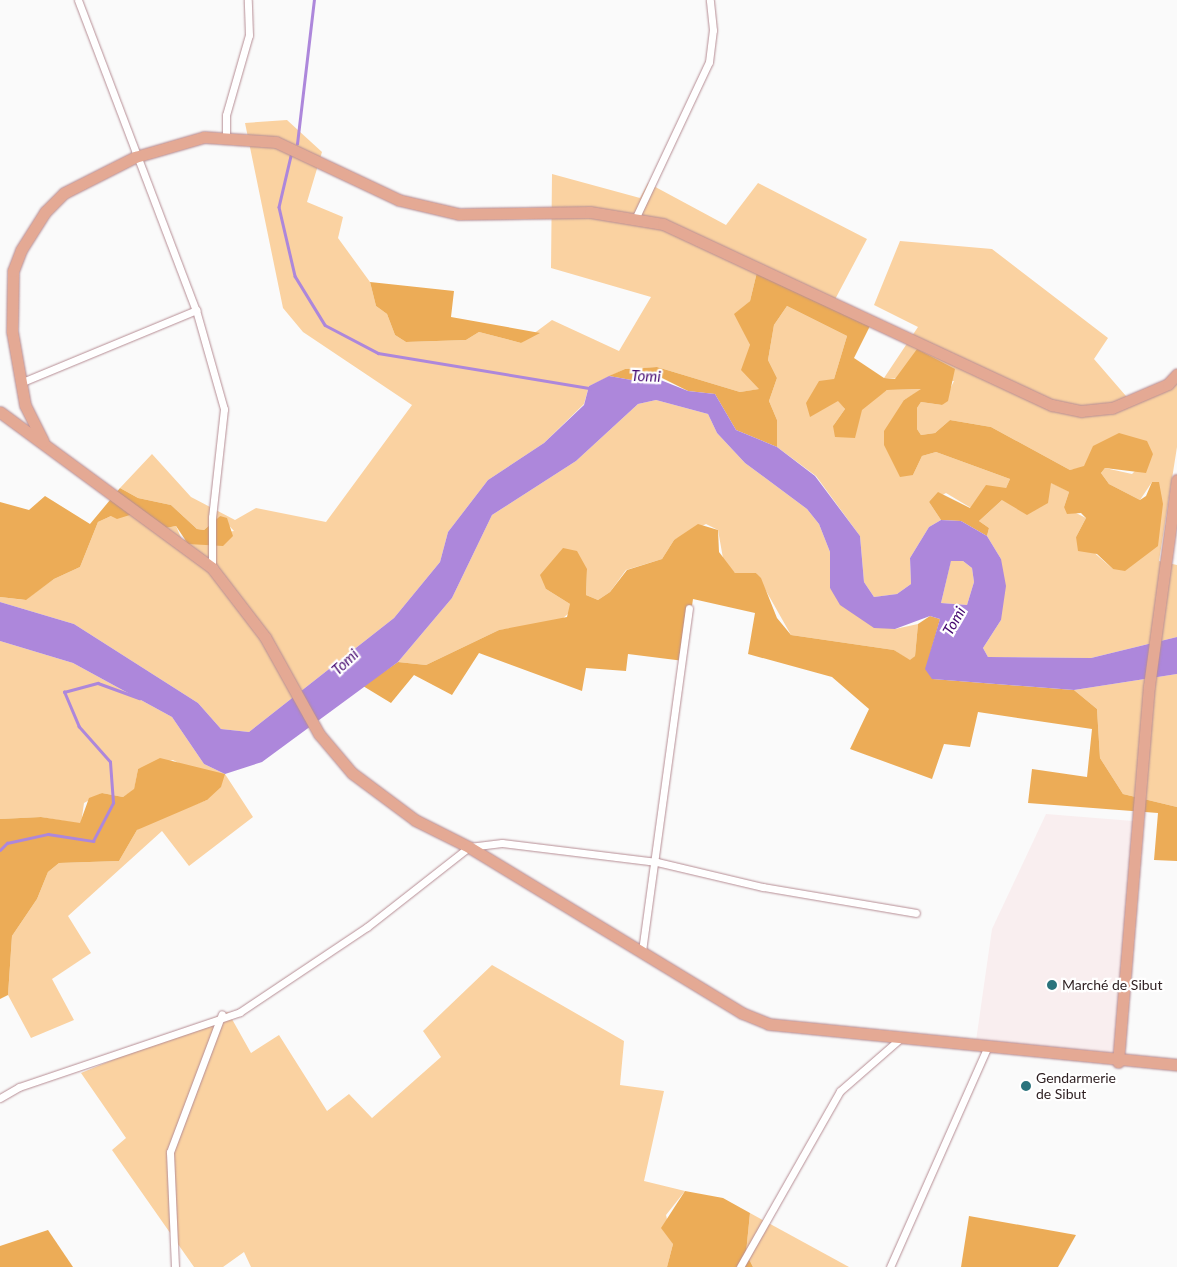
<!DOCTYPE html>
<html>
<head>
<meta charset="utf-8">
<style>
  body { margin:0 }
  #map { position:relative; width:1177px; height:1267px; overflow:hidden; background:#fafafa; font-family:Lato,sans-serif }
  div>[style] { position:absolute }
  .built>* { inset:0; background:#f9eeef }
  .green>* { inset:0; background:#fad2a1 }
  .forest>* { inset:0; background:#ecac57 }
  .water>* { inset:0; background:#ad87db }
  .stream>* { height:2.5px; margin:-1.25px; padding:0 1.25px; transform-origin:1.25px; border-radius:1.25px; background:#ad87db }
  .roads { filter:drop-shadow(0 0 1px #b68d94) drop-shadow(0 0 1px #b68d94) }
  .minor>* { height:7px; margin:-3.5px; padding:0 3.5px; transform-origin:3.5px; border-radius:3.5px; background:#fff }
  .primary>* { height:11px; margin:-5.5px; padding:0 5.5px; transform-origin:5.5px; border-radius:5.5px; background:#e4a994 }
  .dots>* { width:14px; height:14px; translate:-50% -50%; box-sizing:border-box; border:2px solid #fff; border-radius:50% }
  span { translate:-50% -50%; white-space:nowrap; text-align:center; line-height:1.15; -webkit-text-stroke:4.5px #fff; paint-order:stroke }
  .poi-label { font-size:14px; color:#2d1e20 }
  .left { translate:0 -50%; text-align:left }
  .water-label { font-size:15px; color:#44076f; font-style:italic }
</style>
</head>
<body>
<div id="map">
  <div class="built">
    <div style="clip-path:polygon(1046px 814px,1133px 821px,1114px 1059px,976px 1041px,992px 929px)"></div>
  </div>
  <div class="green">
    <div style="clip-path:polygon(287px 120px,322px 152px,307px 202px,343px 217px,338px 238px,370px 282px,376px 306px,387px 314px,395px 335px,406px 342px,466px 340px,479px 332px,521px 343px,552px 320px,619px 351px,651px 297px,551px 268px,552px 174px,640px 198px,648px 183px,726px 225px,758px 183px,867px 239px,831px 307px,757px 272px,750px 301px,735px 314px,750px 345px,760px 389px,740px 392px,657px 367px,625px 369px,589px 386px,584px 404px,544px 443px,488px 480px,448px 532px,440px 562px,394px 618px,249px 732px,221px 729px,198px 703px,74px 624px,0 602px,0 597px,25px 600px,54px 579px,80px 567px,98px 522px,111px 516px,133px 514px,156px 530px,176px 526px,182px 540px,234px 531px,220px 516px,204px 530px,197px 529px,171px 505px,138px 498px,120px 488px,152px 454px,191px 497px,235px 520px,256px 508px,326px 522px,412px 405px,303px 332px,283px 308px,245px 123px)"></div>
    <div style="clip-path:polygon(900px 241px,992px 249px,1108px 338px,1094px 359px,1132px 403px,1177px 382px,1177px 447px,1159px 561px,1177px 565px,1177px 637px,1091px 658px,988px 657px,983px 648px,1001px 620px,1001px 559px,987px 536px,989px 528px,979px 521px,1002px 500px,1050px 482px,1069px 492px,1064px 507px,1086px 518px,1076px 537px,1113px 569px,1159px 482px,1152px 482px,1140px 500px,1109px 484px,1101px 473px,1105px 468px,1132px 474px,1153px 453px,1070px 470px,991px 427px,950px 420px,935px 433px,921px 435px,917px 429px,917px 408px,921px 402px,942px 405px,954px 381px,884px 378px,918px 327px,874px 305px)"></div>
    <div style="clip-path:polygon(787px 306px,847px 336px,834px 379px,810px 416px,838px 400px,845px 409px,833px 426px,887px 390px,923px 389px,904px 400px,913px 475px,922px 456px,936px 452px,1010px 479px,1006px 488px,971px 508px,946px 493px,929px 502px,941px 520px,929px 527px,910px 558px,911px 584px,897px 594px,874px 597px,864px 582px,860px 536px,816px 476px,777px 447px,777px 420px,769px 401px,777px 378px,768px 360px,774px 325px)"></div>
    <div style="clip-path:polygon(656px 400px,708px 414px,717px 433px,745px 463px,807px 509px,819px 524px,830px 552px,830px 588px,895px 629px,918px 624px,915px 656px,910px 661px,894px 650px,791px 635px,756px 573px,735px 573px,724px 564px,718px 530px,706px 524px,674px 540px,662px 559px,626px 570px,610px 592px,598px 600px,586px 595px,587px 569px,546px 589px,570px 604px,571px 611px,560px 621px,499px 630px,426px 665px,398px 662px,452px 598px,492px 515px,576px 461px,638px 404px)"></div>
    <div style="clip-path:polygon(951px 560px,963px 561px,972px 568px,974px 582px,967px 605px,941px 603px)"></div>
    <div style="clip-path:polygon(0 641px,73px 663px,172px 717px,204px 764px,225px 774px,253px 817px,189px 866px,162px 831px,68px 916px,91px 953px,52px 979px,74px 1020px,31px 1038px,8px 995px,12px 936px,37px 899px,48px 872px,59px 863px,119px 861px,137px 830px,149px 822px,207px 800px,186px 767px,173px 760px,138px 769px,134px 790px,123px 797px,102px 793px,84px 803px,81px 824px,41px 817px,0 819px)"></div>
    <div style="clip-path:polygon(1177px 674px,1177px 807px,1123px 794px,1100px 758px,1097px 709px,1074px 690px)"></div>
    <div style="clip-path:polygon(492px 965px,624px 1041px,620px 1085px,664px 1091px,644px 1181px,685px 1191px,666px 1215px,673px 1244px,667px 1267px,251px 1267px,244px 1252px,223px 1267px,194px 1267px,112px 1150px,126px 1138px,81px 1073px,228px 1012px,251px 1053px,279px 1035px,327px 1111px,349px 1094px,372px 1118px,441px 1057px,423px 1031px)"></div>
    <div style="clip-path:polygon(750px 1213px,849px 1267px,753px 1267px,746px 1253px)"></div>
  </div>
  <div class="forest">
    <div style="clip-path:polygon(757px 272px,871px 324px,854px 358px,884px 378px,895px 379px,917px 349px,955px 369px,948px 401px,942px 405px,921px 402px,917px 408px,917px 429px,921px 435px,935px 433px,950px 420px,991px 427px,1070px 470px,1084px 466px,1093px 446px,1119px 433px,1147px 441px,1153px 454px,1146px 473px,1105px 468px,1101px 473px,1109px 484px,1140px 500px,1146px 496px,1152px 482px,1159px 482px,1163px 504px,1158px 546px,1125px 571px,1113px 569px,1097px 554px,1078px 551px,1076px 537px,1086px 518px,1081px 513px,1067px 514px,1064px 507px,1069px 492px,1051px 483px,1048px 503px,1027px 515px,1002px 500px,979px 521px,989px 528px,987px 536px,961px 521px,941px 520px,929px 502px,938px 492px,970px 508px,986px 485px,1006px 488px,1010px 479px,936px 452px,922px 456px,913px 475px,900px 477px,884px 445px,884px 431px,904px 400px,921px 389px,887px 390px,862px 410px,855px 438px,835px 437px,833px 426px,845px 409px,838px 401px,810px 417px,806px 403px,819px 381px,834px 379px,847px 336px,787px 306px,774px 325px,768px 360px,777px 378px,769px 401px,777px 420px,777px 447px,736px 430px,715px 394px,688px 391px,656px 375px,637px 381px,609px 376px,625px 369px,657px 367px,740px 392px,759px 389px,741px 370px,750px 345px,734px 314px,750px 301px)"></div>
    <div style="clip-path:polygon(370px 282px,454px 291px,451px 317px,540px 333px,521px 343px,479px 332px,466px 340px,406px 342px,395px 335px,387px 314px,376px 306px)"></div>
    <div style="clip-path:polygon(120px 488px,138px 498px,171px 505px,197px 529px,204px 530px,220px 516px,227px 518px,233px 536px,223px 546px,188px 544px,176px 526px,156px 530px,133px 514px,117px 519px,111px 516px,98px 522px,80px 567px,54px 579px,26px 600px,0 597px,0 502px,29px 510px,45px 496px,90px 524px)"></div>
    <div style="clip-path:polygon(698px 524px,718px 530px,719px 552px,735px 573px,756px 573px,761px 578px,777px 618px,791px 635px,894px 650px,910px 660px,915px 656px,918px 624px,930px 616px,940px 619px,926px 669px,933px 679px,1074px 690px,1097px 709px,1100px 758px,1123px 794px,1177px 807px,1177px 861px,1154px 860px,1158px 813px,1028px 803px,1032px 769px,1087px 777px,1092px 729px,978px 712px,970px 747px,944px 744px,932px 779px,850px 749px,869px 709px,832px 677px,748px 654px,755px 613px,693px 599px,684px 661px,628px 654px,626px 671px,586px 668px,582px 691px,479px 653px,452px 695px,414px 675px,391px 703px,363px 686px,398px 662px,426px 665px,499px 630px,567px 617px,570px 604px,546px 589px,540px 575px,563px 548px,577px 551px,587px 569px,586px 595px,598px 600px,610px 592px,627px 570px,662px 559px,674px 540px)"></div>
    <div style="clip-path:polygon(160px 758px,225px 774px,221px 787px,207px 800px,137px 830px,119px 861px,59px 863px,48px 872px,37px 899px,12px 936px,8px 995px,0 999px,0 819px,41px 817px,80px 823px,89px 798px,102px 793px,123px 797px,134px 789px,138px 769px)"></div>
    <div style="clip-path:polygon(685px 1191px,723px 1198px,750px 1213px,746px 1253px,753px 1267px,667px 1267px,673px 1244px,661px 1228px)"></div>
    <div style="clip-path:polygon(969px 1216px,1076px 1235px,1058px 1267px,961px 1267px)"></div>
    <div style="clip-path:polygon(48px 1230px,73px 1267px,0 1267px,0 1246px)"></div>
  </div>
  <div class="water">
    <div style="clip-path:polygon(evenodd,648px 375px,688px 391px,715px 394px,736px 430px,777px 447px,815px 476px,860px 536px,864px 582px,874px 597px,897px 594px,911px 584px,910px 558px,929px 527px,941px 520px,961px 521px,987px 536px,1001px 559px,1006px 586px,1001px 620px,983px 648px,988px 657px,1091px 658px,1177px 637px,1177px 674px,1074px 690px,932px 679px,925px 669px,940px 619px,930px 616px,895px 629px,874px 628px,840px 605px,830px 588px,830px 552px,819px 524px,807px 509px,745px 463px,717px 433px,708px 414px,656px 400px,638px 404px,576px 461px,492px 515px,452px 598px,398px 662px,262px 762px,225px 774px,204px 764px,172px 717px,73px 663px,0 641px,0 602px,74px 624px,198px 703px,221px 729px,249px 732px,394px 618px,440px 562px,448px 532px,488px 480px,544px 443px,584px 405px,589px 386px,609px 376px,637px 381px,648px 375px,951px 561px,963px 561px,972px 568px,974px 582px,967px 605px,941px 603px,951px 561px)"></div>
  </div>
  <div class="stream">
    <div style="left:297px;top:144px;width:145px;rotate:-83.3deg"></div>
    <div style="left:291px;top:156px;width:52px;rotate:103.2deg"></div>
    <div style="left:279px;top:207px;width:71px;rotate:76.9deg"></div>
    <div style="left:295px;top:276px;width:57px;rotate:58.5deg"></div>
    <div style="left:325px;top:325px;width:60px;rotate:27.8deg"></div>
    <div style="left:378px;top:353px;width:215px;rotate:9.4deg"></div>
    <div style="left:0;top:850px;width:10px;rotate:-45deg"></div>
    <div style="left:7px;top:843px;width:42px;rotate:-12.4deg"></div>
    <div style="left:48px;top:834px;width:46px;rotate:8.8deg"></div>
    <div style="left:93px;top:841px;width:43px;rotate:-62.2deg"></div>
    <div style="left:113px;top:803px;width:41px;rotate:-94.2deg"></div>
    <div style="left:110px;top:762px;width:47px;rotate:-131.5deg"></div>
    <div style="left:79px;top:727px;width:38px;rotate:-113deg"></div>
    <div style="left:64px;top:692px;width:35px;rotate:-15deg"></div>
    <div style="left:98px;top:683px;width:44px;rotate:20.1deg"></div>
  </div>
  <div class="roads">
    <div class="minor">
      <div style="left:78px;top:0;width:332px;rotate:69.2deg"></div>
      <div style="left:196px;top:310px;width:103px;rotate:74.2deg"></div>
      <div style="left:224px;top:409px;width:109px;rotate:96.3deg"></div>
      <div style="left:212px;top:517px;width:51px;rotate:90deg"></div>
      <div style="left:226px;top:136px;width:21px;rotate:-90deg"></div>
      <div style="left:226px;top:115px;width:83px;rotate:-74deg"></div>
      <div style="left:249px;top:35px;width:35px;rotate:-92deg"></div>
      <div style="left:636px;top:217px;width:171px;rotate:-64.8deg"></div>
      <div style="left:709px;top:62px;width:32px;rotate:-83deg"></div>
      <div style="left:713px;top:30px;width:30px;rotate:-96deg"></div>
      <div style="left:20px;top:383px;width:191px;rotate:-22.5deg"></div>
      <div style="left:642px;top:951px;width:346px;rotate:-82.2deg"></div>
      <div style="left:0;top:1098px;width:22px;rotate:-30deg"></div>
      <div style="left:19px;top:1087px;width:233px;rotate:-18.7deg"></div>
      <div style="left:240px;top:1012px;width:153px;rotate:-33.8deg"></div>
      <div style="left:367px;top:927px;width:130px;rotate:-38.1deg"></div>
      <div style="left:469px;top:847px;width:33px;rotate:-7deg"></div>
      <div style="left:502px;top:843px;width:156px;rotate:7deg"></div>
      <div style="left:657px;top:862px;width:109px;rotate:13.3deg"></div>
      <div style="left:763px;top:887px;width:155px;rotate:9.6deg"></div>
      <div style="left:175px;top:1267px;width:115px;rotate:-92.5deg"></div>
      <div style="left:170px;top:1152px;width:147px;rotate:-69.4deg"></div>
      <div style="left:740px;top:1267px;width:202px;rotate:-60.4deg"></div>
      <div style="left:840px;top:1091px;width:82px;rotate:-41.1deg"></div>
      <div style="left:890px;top:1267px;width:240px;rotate:-66.1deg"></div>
    </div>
    <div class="primary">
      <div style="left:0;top:412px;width:263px;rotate:36.3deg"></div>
      <div style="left:212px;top:568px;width:87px;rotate:52.5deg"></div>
      <div style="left:265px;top:637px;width:111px;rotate:60.9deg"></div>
      <div style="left:319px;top:734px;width:51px;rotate:49.8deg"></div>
      <div style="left:352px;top:773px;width:79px;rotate:36.7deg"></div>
      <div style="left:415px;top:820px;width:60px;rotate:26.6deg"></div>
      <div style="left:469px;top:847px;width:320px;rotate:31.3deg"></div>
      <div style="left:742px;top:1013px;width:29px;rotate:22deg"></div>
      <div style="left:769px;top:1024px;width:410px;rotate:5.7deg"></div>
      <div style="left:43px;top:441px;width:40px;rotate:-116.6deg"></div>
      <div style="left:25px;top:405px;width:75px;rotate:-100deg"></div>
      <div style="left:12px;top:331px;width:60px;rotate:-89deg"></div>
      <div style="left:13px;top:271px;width:22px;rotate:-69deg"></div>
      <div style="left:21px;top:250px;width:45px;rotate:-57.7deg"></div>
      <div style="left:45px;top:212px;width:27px;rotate:-45deg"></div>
      <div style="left:64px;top:193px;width:80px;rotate:-26.9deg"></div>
      <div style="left:135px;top:157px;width:72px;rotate:-16.2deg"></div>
      <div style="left:204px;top:137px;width:72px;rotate:4deg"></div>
      <div style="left:276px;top:142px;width:136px;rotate:25.2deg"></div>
      <div style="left:399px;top:200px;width:62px;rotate:13.1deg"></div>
      <div style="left:459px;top:214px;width:131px;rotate:-0.9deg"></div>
      <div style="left:590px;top:212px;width:74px;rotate:9.3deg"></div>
      <div style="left:663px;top:224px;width:429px;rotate:25deg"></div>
      <div style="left:1052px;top:405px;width:30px;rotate:12deg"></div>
      <div style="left:1081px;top:411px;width:31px;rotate:-6deg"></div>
      <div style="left:1112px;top:408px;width:61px;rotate:-23.2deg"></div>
      <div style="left:1168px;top:384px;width:13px;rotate:-48deg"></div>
      <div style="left:1118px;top:1062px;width:377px;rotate:-85.3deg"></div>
      <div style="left:1149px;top:686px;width:208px;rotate:-82.3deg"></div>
    </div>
  </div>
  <div class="dots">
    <div style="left:1052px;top:985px;background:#2a737c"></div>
    <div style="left:1026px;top:1086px;background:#2a737c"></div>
  </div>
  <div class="poi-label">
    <span class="left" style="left:1062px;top:985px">Marché de Sibut</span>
    <span class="left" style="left:1036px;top:1086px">Gendarmerie<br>de Sibut</span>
  </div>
  <div class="water-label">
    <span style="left:646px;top:376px;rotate:2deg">Tomi</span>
    <span style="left:954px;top:621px;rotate:-60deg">Tomi</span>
    <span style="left:345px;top:662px;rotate:-43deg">Tomi</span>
  </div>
</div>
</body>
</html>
